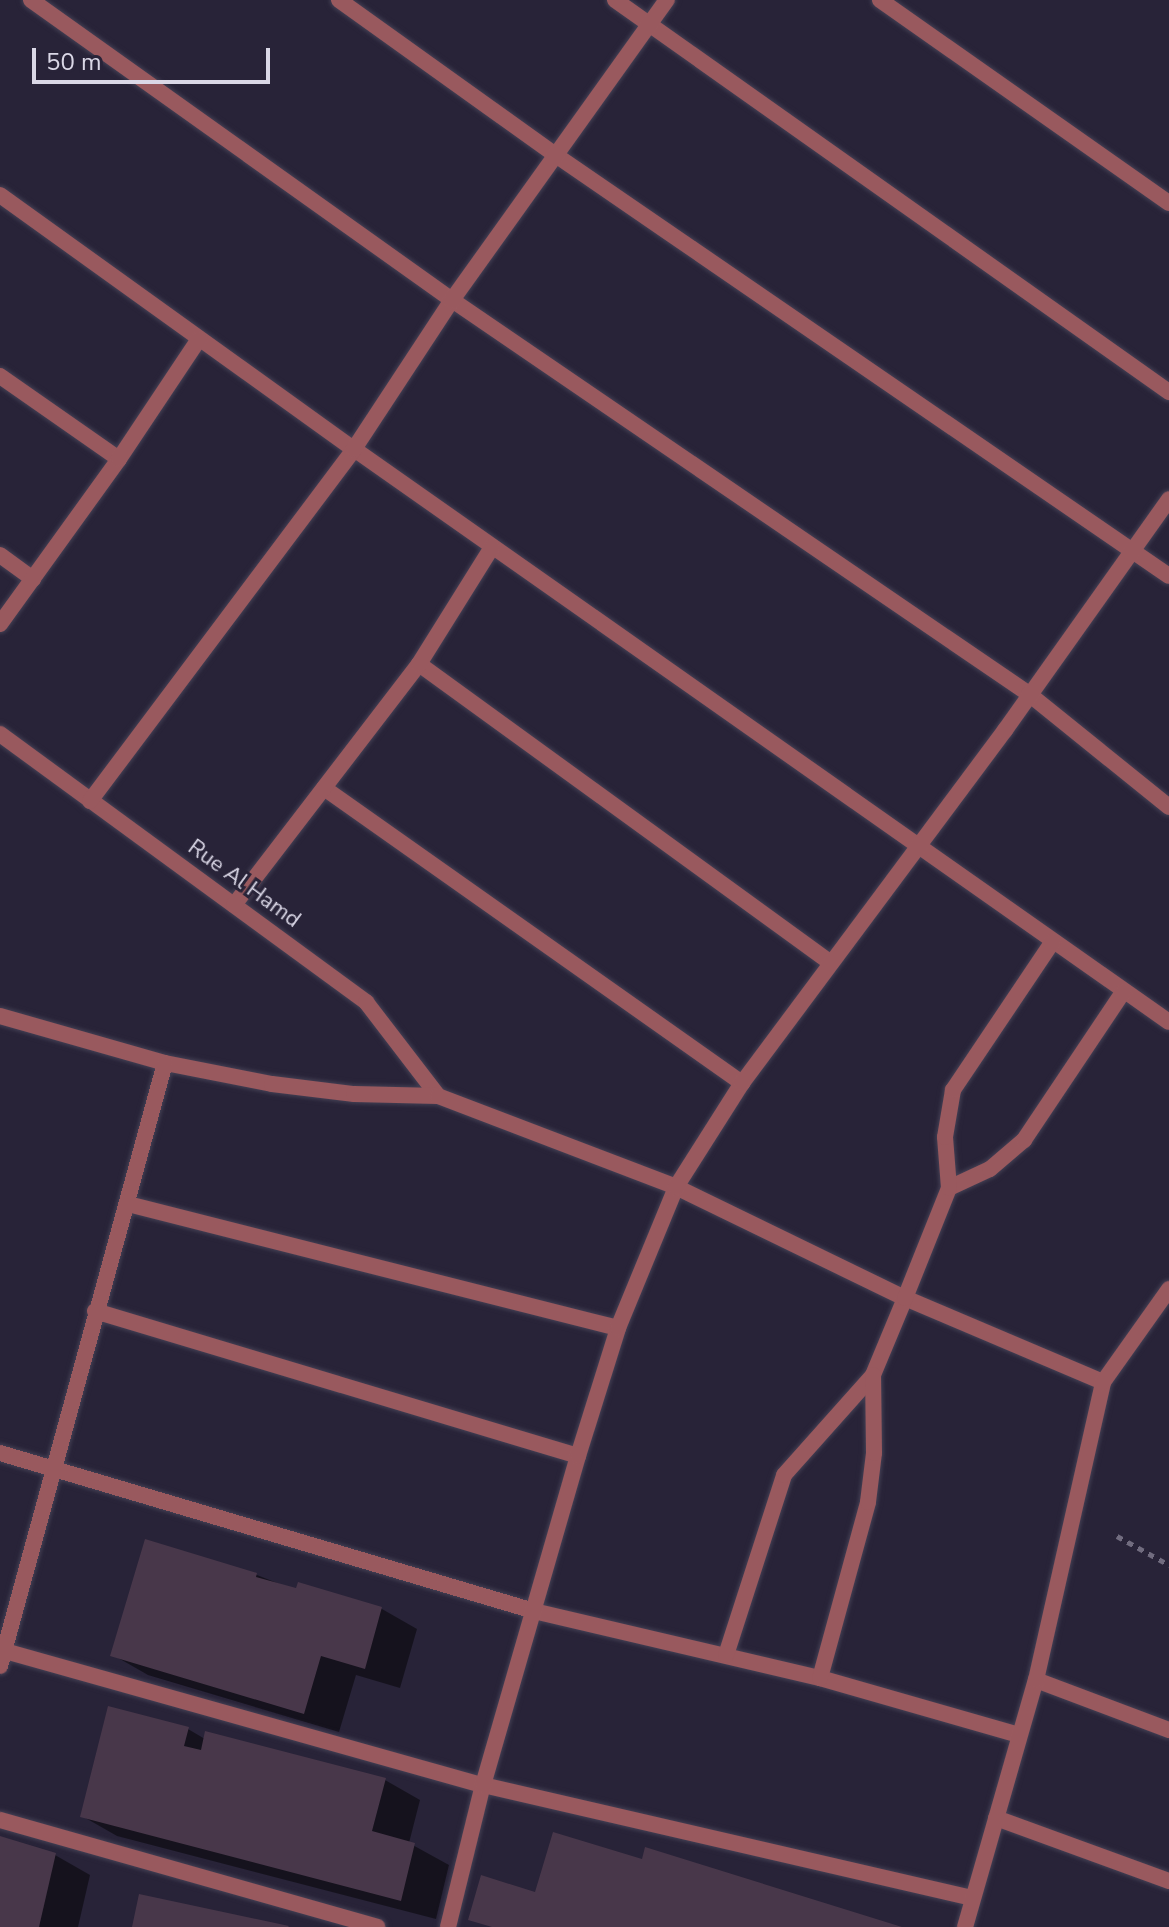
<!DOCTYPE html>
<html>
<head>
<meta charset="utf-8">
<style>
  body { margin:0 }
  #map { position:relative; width:1169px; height:1927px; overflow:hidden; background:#282338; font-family:"Nunito Sans",sans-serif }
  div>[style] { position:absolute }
  .shadow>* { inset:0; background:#0007 }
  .building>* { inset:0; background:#48374a }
  .path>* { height:5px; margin-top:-2.5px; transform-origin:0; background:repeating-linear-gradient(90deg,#716c7f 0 6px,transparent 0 12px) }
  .roads { filter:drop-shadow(0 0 2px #444054) drop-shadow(0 0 2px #444054) }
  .minor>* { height:16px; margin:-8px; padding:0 8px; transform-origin:8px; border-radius:8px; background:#99595e }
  span { translate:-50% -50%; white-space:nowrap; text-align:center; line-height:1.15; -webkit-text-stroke:6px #282338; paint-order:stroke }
  .street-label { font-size:22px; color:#dad7e6 }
  .scale { position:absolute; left:32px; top:48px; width:238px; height:36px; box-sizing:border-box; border:4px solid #dad7e6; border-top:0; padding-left:10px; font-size:24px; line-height:28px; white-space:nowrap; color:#dad7e6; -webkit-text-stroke:6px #282338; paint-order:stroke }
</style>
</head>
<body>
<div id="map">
  <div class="shadow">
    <div style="clip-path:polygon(146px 1542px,257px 1575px,297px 1591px,299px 1585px,382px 1609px,417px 1629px,400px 1688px,356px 1675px,339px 1732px,148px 1675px,113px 1655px)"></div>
    <div style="clip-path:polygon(188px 1729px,205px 1739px,385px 1780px,420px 1800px,409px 1843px,449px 1865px,436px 1919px,117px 1836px,82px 1816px)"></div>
    <div style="clip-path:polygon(0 1838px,55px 1855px,90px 1875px,78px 1927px,0 1927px)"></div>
  </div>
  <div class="building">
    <div style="clip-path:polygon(145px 1539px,257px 1573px,256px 1577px,296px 1588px,298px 1582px,382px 1607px,365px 1669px,321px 1656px,304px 1714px,110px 1656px)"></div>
    <div style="clip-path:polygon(108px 1706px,189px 1727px,184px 1746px,201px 1750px,205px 1731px,386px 1778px,372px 1831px,415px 1843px,401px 1901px,80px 1817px)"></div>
    <div style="clip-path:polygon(553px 1832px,642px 1859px,645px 1847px,902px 1927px,492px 1927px,468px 1920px,481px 1875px,535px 1892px)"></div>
    <div style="clip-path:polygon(0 1836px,56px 1853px,39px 1927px,0 1927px)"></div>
    <div style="clip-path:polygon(139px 1894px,289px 1926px,288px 1927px,132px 1927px)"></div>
  </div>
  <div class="path">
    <div style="left:1117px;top:1536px;width:60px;rotate:29.1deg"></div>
  </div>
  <div class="roads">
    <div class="minor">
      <div style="left:31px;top:0;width:517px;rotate:35.47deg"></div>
      <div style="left:452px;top:300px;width:699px;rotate:34.33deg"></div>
      <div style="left:1029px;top:694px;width:180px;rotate:38.9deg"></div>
      <div style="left:339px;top:0;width:268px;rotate:35.6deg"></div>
      <div style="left:557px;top:156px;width:742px;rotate:34.46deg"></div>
      <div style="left:615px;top:0;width:679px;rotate:35.28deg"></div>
      <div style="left:880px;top:0;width:353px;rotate:35.1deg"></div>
      <div style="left:0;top:195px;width:436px;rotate:35.7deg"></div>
      <div style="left:354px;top:449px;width:996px;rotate:35.11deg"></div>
      <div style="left:0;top:376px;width:145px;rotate:34.9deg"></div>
      <div style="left:0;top:555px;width:41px;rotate:36deg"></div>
      <div style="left:0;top:624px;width:203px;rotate:-54.2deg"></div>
      <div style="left:119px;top:459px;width:144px;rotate:-56.3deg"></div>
      <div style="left:419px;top:664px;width:509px;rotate:35.97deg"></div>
      <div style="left:0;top:734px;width:454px;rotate:36.2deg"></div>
      <div style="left:366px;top:1002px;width:118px;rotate:52.5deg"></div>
      <div style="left:324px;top:788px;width:512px;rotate:35.21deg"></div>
      <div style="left:90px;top:801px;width:440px;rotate:-53.1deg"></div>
      <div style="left:354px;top:449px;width:178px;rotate:-56.7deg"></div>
      <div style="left:452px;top:300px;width:369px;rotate:-54.4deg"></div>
      <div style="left:234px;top:905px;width:304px;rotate:-52.5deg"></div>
      <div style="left:419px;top:664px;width:138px;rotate:-58deg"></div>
      <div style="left:0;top:1016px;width:172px;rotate:15.9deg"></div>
      <div style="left:165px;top:1063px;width:109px;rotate:11.1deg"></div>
      <div style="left:272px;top:1084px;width:83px;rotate:7deg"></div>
      <div style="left:354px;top:1094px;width:84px;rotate:1.4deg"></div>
      <div style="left:438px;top:1096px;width:255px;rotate:20.9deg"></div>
      <div style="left:676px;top:1187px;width:254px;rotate:25.9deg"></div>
      <div style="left:905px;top:1298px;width:215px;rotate:23deg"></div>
      <div style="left:949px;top:1188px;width:45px;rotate:-24.9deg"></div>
      <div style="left:990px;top:1169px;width:45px;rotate:-40.5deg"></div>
      <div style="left:1024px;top:1140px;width:178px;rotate:-56.2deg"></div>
      <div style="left:128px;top:1204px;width:505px;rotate:14.2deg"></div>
      <div style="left:95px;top:1311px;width:504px;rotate:16.71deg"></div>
      <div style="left:0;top:1453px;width:557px;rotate:16.48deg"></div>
      <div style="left:534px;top:1611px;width:294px;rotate:13.2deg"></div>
      <div style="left:820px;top:1678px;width:207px;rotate:16deg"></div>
      <div style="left:5px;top:1651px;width:496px;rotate:15.7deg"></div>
      <div style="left:483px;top:1785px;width:502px;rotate:13.01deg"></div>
      <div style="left:726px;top:1655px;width:189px;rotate:-72.1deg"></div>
      <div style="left:784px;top:1475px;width:134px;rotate:-48.3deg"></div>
      <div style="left:873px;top:1375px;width:83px;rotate:-67.4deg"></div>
      <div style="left:905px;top:1298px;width:118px;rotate:-68.2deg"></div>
      <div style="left:949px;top:1188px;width:51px;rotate:-94.5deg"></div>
      <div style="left:945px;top:1137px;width:48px;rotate:-80.3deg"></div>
      <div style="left:953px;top:1090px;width:179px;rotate:-56.1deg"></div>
      <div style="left:0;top:1666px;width:625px;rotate:-74.7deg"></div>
      <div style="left:820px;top:1678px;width:182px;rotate:-74.7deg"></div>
      <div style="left:868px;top:1502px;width:49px;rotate:-83deg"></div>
      <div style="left:874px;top:1453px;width:78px;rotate:-90.7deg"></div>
      <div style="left:1036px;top:1680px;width:142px;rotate:20.6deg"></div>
      <div style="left:996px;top:1818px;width:184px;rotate:20deg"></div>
      <div style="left:0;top:1820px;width:392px;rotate:15.8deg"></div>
      <div style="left:448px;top:1927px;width:146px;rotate:-76.2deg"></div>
      <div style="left:483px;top:1785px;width:342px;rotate:-73.9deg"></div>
      <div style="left:578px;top:1456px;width:134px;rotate:-72.6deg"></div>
      <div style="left:618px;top:1328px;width:152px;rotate:-67.6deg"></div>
      <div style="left:676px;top:1187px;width:123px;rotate:-57.6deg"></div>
      <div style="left:742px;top:1083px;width:440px;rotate:-53.3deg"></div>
      <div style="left:1005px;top:730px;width:283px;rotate:-54.6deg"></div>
      <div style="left:965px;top:1927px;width:257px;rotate:-74deg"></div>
      <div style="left:1036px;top:1680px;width:305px;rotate:-77.3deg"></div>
      <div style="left:1103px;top:1382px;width:114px;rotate:-54.6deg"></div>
    </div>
  </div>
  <div class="street-label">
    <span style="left:244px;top:884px;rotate:36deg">Rue Al Hamd</span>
  </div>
  <div class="scale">50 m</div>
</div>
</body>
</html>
